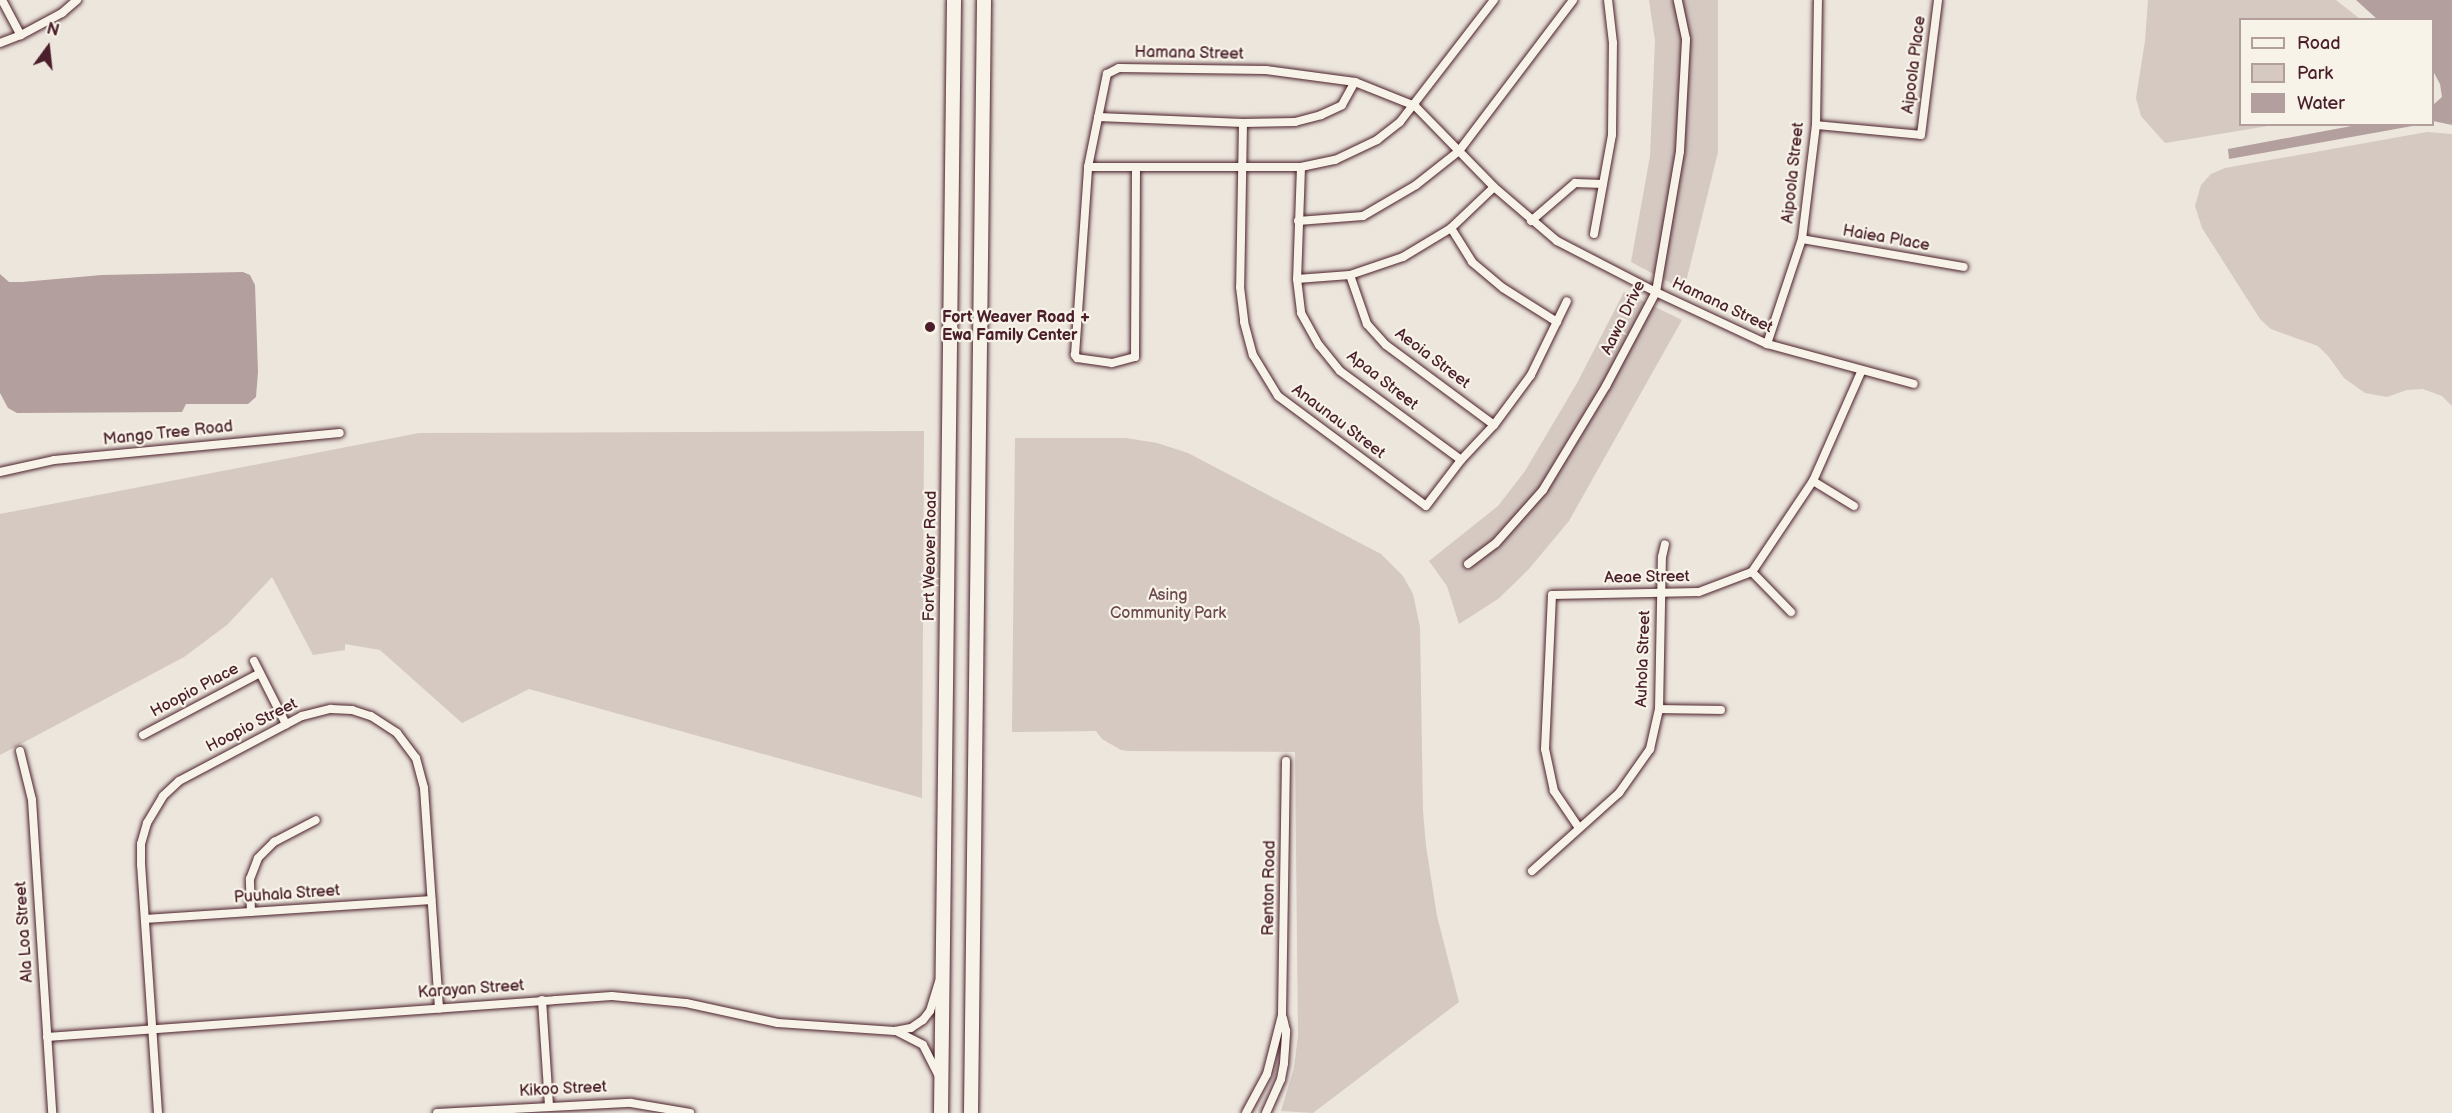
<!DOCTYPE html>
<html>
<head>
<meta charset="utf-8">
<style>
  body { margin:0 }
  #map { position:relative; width:2452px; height:1113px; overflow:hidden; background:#ece6dd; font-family:"Balsamiq Sans",sans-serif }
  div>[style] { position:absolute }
  .green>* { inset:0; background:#d5c9c2 }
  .water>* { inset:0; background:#b39f9d }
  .roads { filter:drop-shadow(0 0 2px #4a1f2b) drop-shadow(0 0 2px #4a1f2b) }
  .minor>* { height:8px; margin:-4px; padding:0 4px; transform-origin:4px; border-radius:4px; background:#f7f3e8 }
  .trunk>* { height:14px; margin:-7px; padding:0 7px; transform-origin:7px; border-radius:7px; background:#f7f3e8 }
  .dots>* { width:16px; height:16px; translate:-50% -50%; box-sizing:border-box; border:3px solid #f7f3e8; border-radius:50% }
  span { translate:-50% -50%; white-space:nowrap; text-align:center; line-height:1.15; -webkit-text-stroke:4.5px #f7f3e8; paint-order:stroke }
  .street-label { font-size:16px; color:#4a1f2b }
  .poi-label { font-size:16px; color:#4a1f2b; font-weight:700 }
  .left { translate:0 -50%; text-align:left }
  .park-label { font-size:16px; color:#6d4a51 }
  .legend { position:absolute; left:2239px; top:18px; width:195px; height:108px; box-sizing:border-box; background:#f7f3e8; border:2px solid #b29e9c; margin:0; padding:8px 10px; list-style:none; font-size:18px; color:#4a1f2b }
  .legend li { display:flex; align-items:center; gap:12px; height:30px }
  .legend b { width:30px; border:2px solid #b29e9c }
  .north { position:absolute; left:18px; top:18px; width:60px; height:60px; -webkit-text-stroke:4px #f7f3e8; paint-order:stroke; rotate:15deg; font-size:16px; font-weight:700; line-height:24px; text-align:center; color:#4a1f2b }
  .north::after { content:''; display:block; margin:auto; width:21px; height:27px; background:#4a1f2b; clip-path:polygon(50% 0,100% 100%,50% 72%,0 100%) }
</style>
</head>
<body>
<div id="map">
  <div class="green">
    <div style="clip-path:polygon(1649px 0,1718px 0,1718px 152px,1684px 290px,1631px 262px,1650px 156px,1655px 41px)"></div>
    <div style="clip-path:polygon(2148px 0,2336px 0,2360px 19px,2240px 20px,2240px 124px,2274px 125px,2165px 143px,2141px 116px,2136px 98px,2145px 41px)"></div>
    <div style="clip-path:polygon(2427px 132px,2452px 134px,2452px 406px,2442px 396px,2423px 389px,2407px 390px,2387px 397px,2365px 393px,2344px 378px,2329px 357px,2318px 346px,2271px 329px,2260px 319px,2202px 228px,2195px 206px,2201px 185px,2211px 174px,2225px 168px)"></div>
    <div style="clip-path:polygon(1624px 292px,1682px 320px,1569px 521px,1528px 570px,1498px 599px,1459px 624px,1447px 586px,1429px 561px,1498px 506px,1525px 471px,1577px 383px)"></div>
    <div style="clip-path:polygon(924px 431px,922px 798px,529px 689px,462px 723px,380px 650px,345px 644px,345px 650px,313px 655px,272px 577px,227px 625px,184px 657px,0 755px,0 514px,419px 433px)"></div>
    <div style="clip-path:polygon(1015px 438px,1126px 438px,1157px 443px,1188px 453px,1381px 554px,1403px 576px,1413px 594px,1420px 627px,1423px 811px,1426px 846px,1437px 916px,1459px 1002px,1313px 1113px,1281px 1111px,1294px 1068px,1298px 1035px,1295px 752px,1129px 751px,1121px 750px,1102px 739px,1096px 731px,1012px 732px)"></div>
  </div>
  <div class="water">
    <div style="clip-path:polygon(2356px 0,2452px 0,2452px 125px,2433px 121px,2433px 105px,2442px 97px,2440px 84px,2433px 71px,2432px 20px,2377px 19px)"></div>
    <div style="clip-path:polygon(2357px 125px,2418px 125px,2229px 159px,2228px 149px)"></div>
    <div style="clip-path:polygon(243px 272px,250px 275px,255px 285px,258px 372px,256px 397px,248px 404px,186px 404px,182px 412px,17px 413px,8px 408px,0 393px,0 274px,9px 282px,22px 282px,102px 275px)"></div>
  </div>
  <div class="roads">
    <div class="minor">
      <div style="left:2px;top:0;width:40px;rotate:62deg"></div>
      <div style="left:0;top:43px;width:22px;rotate:-21deg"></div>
      <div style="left:21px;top:35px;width:47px;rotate:-28.2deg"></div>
      <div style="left:62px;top:13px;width:20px;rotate:-41deg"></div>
      <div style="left:1098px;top:117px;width:145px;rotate:2.4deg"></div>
      <div style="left:1243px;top:123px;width:52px;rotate:-1.1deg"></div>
      <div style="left:1295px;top:122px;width:27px;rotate:-15deg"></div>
      <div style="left:1321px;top:115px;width:23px;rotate:-25deg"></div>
      <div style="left:1342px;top:105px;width:26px;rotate:-61deg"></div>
      <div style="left:1243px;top:123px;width:164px;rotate:91deg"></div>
      <div style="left:1240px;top:287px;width:35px;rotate:83deg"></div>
      <div style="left:1244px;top:322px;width:34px;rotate:75deg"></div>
      <div style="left:1253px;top:355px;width:48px;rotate:58.6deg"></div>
      <div style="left:1278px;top:396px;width:184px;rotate:36.6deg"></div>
      <div style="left:1426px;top:506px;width:58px;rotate:-52.7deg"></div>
      <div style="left:1461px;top:460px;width:48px;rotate:-46.7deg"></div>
      <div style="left:1494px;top:425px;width:62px;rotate:-53.5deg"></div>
      <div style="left:1531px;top:375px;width:82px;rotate:-64.1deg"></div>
      <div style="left:1816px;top:125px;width:105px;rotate:5.4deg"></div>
      <div style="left:1921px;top:135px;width:136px;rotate:-82.8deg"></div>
      <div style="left:1088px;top:167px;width:213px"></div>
      <div style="left:1301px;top:167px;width:35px;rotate:-12deg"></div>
      <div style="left:1335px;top:160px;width:47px;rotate:-25.5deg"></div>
      <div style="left:1377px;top:140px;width:29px;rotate:-38deg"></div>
      <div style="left:1400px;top:122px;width:154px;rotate:-52.4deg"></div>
      <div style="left:1136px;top:167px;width:190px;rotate:90.3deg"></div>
      <div style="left:1135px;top:357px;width:24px;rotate:165deg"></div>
      <div style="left:1112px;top:363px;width:35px;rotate:-172deg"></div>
      <div style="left:1077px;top:358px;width:4px;rotate:-124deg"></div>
      <div style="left:1075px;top:355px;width:188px;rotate:-86deg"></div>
      <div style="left:1088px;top:167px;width:95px;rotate:-78.5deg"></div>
      <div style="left:1107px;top:74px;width:13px;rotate:-27deg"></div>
      <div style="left:1119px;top:68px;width:147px;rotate:0.8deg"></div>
      <div style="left:1266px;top:70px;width:90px;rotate:7.7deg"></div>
      <div style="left:1355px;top:82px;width:65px;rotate:21.8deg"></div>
      <div style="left:1415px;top:106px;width:113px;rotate:45.7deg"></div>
      <div style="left:1494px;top:187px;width:83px;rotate:40.6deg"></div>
      <div style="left:1557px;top:241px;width:111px;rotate:27.3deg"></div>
      <div style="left:1656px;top:292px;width:123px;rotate:25.1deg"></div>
      <div style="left:1767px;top:344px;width:152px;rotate:15.2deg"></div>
      <div style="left:1301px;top:167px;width:112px;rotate:92deg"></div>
      <div style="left:1297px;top:279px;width:34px;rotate:83deg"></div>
      <div style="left:1301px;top:313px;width:37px;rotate:61deg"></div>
      <div style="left:1319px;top:345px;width:33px;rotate:51deg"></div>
      <div style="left:1340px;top:371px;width:150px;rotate:36.3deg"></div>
      <div style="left:1298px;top:221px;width:65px;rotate:-4.4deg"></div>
      <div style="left:1363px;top:216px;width:61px;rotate:-30.3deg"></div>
      <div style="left:1416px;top:185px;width:55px;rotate:-38.3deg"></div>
      <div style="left:1459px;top:151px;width:189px;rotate:-52.9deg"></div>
      <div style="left:1531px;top:221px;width:58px;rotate:-40.8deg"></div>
      <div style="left:1575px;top:183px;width:28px;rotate:2deg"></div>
      <div style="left:1451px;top:228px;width:40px;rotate:58deg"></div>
      <div style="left:1472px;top:262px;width:40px;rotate:40deg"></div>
      <div style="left:1503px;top:288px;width:64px;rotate:32.2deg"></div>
      <div style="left:1594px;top:234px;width:101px;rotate:-79.7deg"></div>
      <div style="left:1612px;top:135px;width:92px;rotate:-89.4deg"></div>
      <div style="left:1613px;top:43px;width:43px;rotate:-96.6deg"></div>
      <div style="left:1802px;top:239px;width:164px;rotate:9.8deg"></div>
      <div style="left:1350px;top:275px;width:52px;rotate:70.9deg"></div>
      <div style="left:1367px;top:324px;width:28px;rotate:48deg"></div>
      <div style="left:1386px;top:345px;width:134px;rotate:36.5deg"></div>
      <div style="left:1297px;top:279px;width:53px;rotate:-4.3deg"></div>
      <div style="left:1350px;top:275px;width:56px;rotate:-18.8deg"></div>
      <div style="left:1403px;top:257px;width:56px;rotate:-31.1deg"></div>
      <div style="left:1451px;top:228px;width:59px;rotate:-43.6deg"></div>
      <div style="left:1767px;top:344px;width:111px;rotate:-71.6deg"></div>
      <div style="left:1802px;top:239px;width:115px;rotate:-83deg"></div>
      <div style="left:1816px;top:125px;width:125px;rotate:-89.1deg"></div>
      <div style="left:0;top:472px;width:55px;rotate:-12.5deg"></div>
      <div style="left:54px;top:460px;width:287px;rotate:-5.4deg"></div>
      <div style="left:1813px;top:481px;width:48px;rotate:31.4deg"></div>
      <div style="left:1468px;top:564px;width:35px;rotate:-37deg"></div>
      <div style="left:1496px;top:543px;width:71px;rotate:-48.4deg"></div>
      <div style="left:1543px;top:490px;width:122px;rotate:-58.8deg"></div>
      <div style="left:1606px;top:386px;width:106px;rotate:-62deg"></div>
      <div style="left:1656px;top:292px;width:143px;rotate:-80.3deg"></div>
      <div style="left:1680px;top:151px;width:112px;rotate:-86.9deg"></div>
      <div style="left:1686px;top:39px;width:40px;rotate:-102deg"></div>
      <div style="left:1752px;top:572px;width:56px;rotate:45.7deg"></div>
      <div style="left:254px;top:661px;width:71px;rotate:63.1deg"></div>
      <div style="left:1659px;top:709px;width:62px;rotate:0.9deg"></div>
      <div style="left:143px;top:735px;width:132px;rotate:-27.9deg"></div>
      <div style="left:20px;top:751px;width:50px;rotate:76.2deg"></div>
      <div style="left:32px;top:800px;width:314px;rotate:86.3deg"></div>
      <div style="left:1579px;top:828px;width:45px;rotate:-124deg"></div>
      <div style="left:1554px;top:791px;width:43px;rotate:-102.1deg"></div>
      <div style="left:1545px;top:749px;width:154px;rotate:-87.4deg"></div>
      <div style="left:1552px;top:595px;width:147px;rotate:-1.2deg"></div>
      <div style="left:1699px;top:592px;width:57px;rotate:-20.7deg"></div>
      <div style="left:1752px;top:572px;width:110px;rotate:-56.2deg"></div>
      <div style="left:1813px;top:481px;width:119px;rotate:-66.2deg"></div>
      <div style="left:1532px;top:871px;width:117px;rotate:-41.9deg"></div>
      <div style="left:1619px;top:793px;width:54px;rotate:-54.8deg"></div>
      <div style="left:1650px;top:749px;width:41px;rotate:-77.3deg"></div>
      <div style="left:1659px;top:709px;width:152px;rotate:-88.9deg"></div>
      <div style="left:1662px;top:557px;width:13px;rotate:-77deg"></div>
      <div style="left:251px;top:912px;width:33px;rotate:-92deg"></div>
      <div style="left:250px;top:879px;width:22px;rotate:-69deg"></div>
      <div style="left:258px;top:858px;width:23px;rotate:-45deg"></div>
      <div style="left:274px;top:842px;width:47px;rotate:-27.6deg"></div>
      <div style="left:145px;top:919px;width:287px;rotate:-3.8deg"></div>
      <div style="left:542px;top:1000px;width:105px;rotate:86.2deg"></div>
      <div style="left:896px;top:1031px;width:30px;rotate:27deg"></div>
      <div style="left:923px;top:1045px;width:34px;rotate:63deg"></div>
      <div style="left:47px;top:1037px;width:566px;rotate:-4.15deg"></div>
      <div style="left:612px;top:996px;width:74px;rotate:5.4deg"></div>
      <div style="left:686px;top:1003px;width:94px;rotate:12.3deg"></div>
      <div style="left:778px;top:1023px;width:117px;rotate:3.9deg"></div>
      <div style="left:895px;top:1031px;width:16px;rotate:-11deg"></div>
      <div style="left:911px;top:1028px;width:14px;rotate:-34deg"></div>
      <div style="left:923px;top:1020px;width:11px;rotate:-52deg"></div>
      <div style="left:930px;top:1011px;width:31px;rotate:-73deg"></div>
      <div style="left:158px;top:1113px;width:249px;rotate:-93.9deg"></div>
      <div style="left:141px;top:865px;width:21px;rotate:-90deg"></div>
      <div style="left:141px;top:844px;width:22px;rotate:-74deg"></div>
      <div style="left:147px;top:823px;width:31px;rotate:-59deg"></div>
      <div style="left:163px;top:796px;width:22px;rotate:-43deg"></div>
      <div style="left:179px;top:781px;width:139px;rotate:-27.9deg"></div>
      <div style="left:302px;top:716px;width:30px;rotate:-14deg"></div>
      <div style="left:331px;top:709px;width:21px;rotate:3deg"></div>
      <div style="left:352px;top:710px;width:20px;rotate:18deg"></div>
      <div style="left:371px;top:716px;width:31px;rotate:33deg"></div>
      <div style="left:397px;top:733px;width:31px;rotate:53deg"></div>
      <div style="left:416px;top:758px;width:31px;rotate:75deg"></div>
      <div style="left:424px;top:788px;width:221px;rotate:86.1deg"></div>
      <div style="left:437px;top:1113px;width:194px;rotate:-3deg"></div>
      <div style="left:631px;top:1103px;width:60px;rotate:9.6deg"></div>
      <div style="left:1246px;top:1113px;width:44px;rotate:-61.7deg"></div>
      <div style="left:1267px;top:1074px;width:61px;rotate:-75.7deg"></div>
      <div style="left:1282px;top:1015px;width:254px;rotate:-89.1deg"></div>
      <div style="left:1266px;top:1113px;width:37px;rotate:-66deg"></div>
      <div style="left:1281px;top:1079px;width:16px;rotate:-79deg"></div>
      <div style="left:1284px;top:1063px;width:32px;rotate:-86deg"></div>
      <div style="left:1286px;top:1031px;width:13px;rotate:-103deg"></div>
    </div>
    <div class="trunk">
      <div style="left:941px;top:1113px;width:1113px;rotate:-89.33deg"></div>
      <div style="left:971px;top:1113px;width:1113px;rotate:-89.33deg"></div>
    </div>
  </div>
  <div class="dots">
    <div style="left:930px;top:327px;background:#4a1f2b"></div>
  </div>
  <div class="street-label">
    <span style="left:1189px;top:54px;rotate:1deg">Hamana Street</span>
    <span style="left:1915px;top:65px;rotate:-83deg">Aipoola Place</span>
    <span style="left:1794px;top:173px;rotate:-84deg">Aipoola Street</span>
    <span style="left:1886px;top:239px;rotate:10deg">Haiea Place</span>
    <span style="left:1722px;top:306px;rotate:25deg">Hamana Street</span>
    <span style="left:1624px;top:318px;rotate:-64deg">Aawa Drive</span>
    <span style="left:1432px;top:359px;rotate:37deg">Aeoia Street</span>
    <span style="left:1382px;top:381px;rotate:38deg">Apaa Street</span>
    <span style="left:1338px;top:422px;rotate:37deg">Anaunau Street</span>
    <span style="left:168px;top:434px;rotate:-6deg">Mango Tree Road</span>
    <span style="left:931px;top:556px;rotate:-89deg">Fort Weaver Road</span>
    <span style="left:1647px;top:578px;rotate:-1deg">Aeae Street</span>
    <span style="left:1644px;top:659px;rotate:-88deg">Auhola Street</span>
    <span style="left:195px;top:691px;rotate:-28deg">Hoopio Place</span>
    <span style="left:252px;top:726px;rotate:-27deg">Hoopio Street</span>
    <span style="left:1270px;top:888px;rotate:-89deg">Renton Road</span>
    <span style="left:287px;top:895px;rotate:-4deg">Puuhala Street</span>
    <span style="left:25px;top:932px;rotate:-94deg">Ala Loa Street</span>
    <span style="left:471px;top:990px;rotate:-4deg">Karayan Street</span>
    <span style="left:563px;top:1090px;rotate:-3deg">Kikoo Street</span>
  </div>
  <div class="poi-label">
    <span class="left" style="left:942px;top:327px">Fort Weaver Road +<br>Ewa Family Center</span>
  </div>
  <div class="park-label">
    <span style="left:1168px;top:605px">Asing<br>Community Park</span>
  </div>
  <ul class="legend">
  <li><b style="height:8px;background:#f7f3e8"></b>Road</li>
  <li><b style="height:16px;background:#d5c9c2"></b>Park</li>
  <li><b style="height:16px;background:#b39f9d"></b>Water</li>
  </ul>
  <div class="north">N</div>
</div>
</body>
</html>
